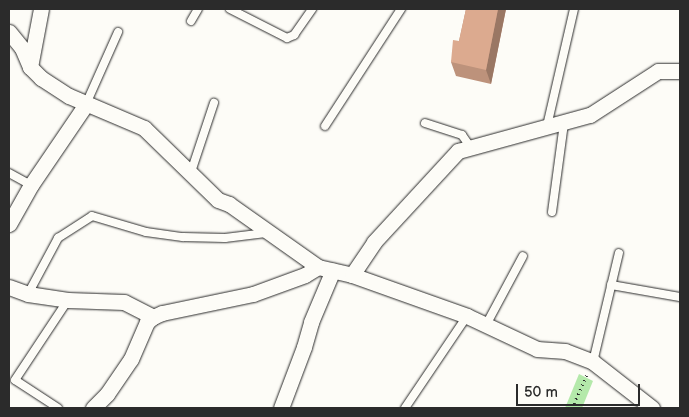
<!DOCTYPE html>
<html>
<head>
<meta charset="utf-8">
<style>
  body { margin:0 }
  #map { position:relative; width:689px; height:417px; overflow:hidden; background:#fdfcf7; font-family:"Balsamiq Sans",sans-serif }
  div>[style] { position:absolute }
  .green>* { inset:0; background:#b4e9aa }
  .path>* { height:3px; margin-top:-1.5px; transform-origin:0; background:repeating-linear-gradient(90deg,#2b2b2b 0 1px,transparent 0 5px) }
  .roads { filter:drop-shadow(0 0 1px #2b2b2b) drop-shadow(0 0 1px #2b2b2b) }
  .service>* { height:8px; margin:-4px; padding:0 4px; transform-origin:4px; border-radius:4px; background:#fdfcf7 }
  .minor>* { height:15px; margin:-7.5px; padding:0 7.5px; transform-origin:7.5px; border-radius:7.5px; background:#fdfcf7 }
  .wall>* { inset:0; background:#bd927b }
  .shaded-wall>* { inset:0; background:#9a7764 }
  .building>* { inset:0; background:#dcaa8f }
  span { translate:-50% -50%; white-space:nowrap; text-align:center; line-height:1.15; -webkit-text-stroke:4px #fdfcf7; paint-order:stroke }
  .frame { position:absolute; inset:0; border:10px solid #2b2b2b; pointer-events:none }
  .scale { position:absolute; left:516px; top:384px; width:124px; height:22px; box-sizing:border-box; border:2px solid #2b2b2b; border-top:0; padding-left:6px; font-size:15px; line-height:18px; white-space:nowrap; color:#2b2b2b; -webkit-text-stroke:4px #fdfcf7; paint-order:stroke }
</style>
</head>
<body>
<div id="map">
  <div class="green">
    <div style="clip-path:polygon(579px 374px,593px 381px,582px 408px,565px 408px)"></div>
  </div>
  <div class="path">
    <div style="left:572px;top:408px;width:36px;rotate:-66deg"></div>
  </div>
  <div class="roads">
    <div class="service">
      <div style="left:230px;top:9px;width:64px;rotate:27deg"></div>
      <div style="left:287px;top:38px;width:8px;rotate:-23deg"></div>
      <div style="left:294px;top:35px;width:32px;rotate:-55deg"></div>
      <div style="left:191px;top:21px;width:14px;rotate:-60deg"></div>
      <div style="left:86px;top:104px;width:79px;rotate:-66deg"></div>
      <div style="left:425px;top:123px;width:39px;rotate:18deg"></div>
      <div style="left:462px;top:135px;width:16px;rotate:55deg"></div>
      <div style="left:325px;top:126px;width:140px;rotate:-57deg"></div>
      <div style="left:547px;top:126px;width:120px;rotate:-77deg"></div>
      <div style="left:191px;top:172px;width:73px;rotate:-71.6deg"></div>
      <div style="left:9px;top:173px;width:25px;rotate:29deg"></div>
      <div style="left:552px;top:212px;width:90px;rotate:-82.3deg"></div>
      <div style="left:611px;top:285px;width:70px;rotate:9.9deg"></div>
      <div style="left:28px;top:294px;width:64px;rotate:-61.8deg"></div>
      <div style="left:58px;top:238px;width:40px;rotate:-32.9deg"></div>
      <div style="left:92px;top:216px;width:56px;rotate:16.5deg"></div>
      <div style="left:146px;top:232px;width:37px;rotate:8deg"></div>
      <div style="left:183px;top:237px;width:42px;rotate:1.4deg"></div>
      <div style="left:225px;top:238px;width:41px;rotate:-7deg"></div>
      <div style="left:486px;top:325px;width:78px;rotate:-61.8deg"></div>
      <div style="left:593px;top:362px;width:112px;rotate:-76.6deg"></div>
      <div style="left:58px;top:408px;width:51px;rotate:-146.9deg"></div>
      <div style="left:15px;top:380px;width:96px;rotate:-56.5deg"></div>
      <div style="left:405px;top:408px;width:111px;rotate:-56deg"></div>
    </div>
    <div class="minor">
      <div style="left:9px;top:32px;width:21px;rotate:51deg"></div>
      <div style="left:22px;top:48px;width:21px;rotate:67deg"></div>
      <div style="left:30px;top:67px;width:16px;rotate:45deg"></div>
      <div style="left:41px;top:78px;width:33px;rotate:33deg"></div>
      <div style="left:69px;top:96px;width:82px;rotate:23.1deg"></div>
      <div style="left:144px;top:128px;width:103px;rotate:44.2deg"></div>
      <div style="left:218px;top:200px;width:12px;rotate:20deg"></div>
      <div style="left:229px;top:204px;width:109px;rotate:35.3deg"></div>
      <div style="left:318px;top:267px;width:35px;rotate:13deg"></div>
      <div style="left:352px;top:275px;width:122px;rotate:19.6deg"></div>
      <div style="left:467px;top:316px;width:77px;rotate:25.2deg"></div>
      <div style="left:537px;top:349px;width:28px;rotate:4deg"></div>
      <div style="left:565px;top:351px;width:30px;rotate:21deg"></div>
      <div style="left:593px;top:362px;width:75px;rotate:37.9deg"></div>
      <div style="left:30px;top:67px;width:59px;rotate:-79.3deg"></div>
      <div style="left:9px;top:224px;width:45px;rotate:-60.6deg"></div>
      <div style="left:31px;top:185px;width:98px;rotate:-55.8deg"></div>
      <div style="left:352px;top:275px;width:40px;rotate:-56deg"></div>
      <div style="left:374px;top:242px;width:124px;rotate:-47.3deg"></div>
      <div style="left:458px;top:151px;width:137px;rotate:-15.3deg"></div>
      <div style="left:590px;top:115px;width:81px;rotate:-32.9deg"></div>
      <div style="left:658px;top:71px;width:22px"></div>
      <div style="left:9px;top:287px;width:20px;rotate:20deg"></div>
      <div style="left:28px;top:294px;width:40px;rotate:8.5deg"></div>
      <div style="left:68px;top:300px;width:56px;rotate:2deg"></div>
      <div style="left:124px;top:302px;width:33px;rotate:27deg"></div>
      <div style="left:93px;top:408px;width:20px;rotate:-45deg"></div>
      <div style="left:107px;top:394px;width:42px;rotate:-55.6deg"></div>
      <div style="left:131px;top:359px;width:40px;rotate:-66.6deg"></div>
      <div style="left:147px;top:322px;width:8px;rotate:-40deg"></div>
      <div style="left:153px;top:317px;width:10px;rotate:-24deg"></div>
      <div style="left:162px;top:313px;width:93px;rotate:-11.8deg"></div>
      <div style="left:253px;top:294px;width:55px;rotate:-20.1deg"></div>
      <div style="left:305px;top:275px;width:15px;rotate:-32deg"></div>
      <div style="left:281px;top:408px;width:65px;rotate:-69.3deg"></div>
      <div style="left:304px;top:347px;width:26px;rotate:-74deg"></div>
      <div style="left:311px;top:322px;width:56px;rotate:-67.1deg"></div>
    </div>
  </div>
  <div class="wall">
    <div style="clip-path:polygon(466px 9px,506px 9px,491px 84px,456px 76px,451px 62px,459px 41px)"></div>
  </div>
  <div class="shaded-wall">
    <div style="clip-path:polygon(498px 9px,506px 9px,491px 84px,486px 70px)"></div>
  </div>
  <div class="building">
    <div style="clip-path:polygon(466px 9px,498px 9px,486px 70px,451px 62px,453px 40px,459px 41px)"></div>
  </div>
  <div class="frame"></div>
  <div class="scale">50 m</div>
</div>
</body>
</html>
